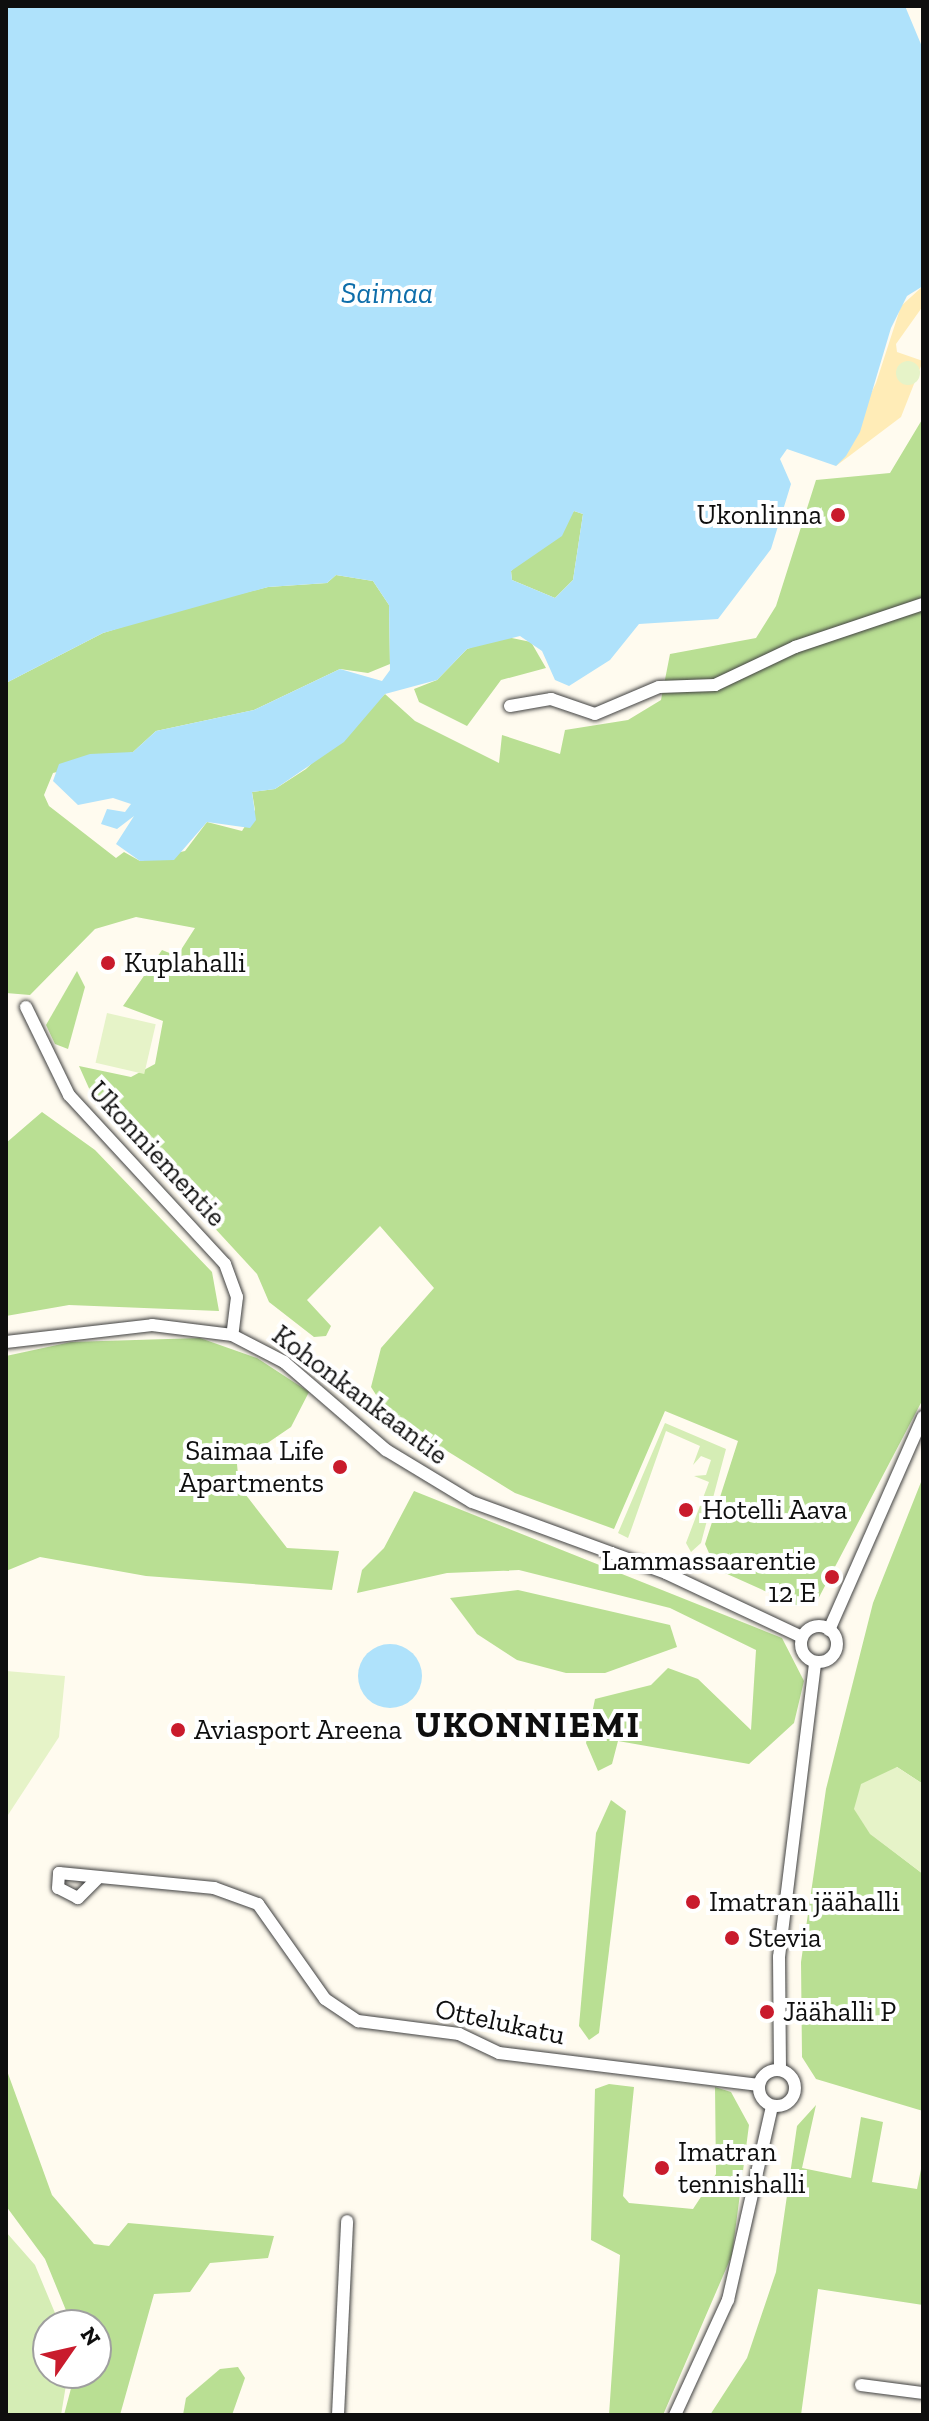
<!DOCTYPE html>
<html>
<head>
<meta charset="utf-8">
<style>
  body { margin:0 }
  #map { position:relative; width:929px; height:2421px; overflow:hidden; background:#fffbef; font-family:"Zilla Slab",serif }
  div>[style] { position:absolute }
  .green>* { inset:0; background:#d5edb5 }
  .forest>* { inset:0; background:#b9df93 }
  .sand>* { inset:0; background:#ffecb7 }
  .pitch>* { inset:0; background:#e6f3c8; transform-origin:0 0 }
  .round { border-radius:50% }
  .water>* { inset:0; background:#afe2fb }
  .roads { filter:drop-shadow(0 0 2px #414141) drop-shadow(0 0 2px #414141) }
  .minor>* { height:12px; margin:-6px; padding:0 6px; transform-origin:6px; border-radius:6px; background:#fff }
  .minor>.ring { margin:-6px; padding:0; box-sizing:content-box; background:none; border:12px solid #fff; border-radius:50% }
  .dots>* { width:22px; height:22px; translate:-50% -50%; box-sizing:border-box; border:4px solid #fff; border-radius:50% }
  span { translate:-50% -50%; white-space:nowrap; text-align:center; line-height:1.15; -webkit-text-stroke:8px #fff; paint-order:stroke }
  .poi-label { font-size:28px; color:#0e0e0e }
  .right { translate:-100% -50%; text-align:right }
  .left { translate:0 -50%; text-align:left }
  .street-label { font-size:28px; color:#0e0e0e }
  .water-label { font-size:30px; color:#0d6daa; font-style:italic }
  .district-label { font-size:36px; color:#0e0e0e; font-weight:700; letter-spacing:2px }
  .frame { position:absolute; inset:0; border:8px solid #0e0e0e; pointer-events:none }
  .north { position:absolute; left:32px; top:2309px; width:80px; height:80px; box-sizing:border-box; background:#fff; border:2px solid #9f9f9f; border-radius:50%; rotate:56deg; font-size:22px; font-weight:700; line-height:32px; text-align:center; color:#0e0e0e }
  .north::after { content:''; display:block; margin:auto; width:28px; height:36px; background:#c91b2c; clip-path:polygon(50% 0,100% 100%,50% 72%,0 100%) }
</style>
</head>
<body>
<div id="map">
  <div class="green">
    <div style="clip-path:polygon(665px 1423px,726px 1449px,701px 1543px,691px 1552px,686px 1543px,709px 1482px,694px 1476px,706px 1475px,711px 1460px,701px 1456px,693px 1465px,700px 1446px,666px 1431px,631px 1530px,628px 1538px,618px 1533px)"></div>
    <div style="clip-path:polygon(6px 2232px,35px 2265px,60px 2325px,48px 2325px,48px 2373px,68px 2373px,61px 2415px,6px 2415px)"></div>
  </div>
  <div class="forest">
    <div style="clip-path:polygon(923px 418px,923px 1399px,816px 1603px,796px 1605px,716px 1569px,705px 1544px,738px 1441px,665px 1411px,614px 1529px,515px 1493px,389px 1415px,371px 1387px,381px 1348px,434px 1288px,380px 1226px,307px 1300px,331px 1326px,326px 1336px,314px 1337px,269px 1302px,257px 1274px,92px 1095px,79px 1066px,131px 1077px,155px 1064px,163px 1021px,123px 1006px,162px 950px,177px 956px,195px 928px,136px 917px,95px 929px,30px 995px,6px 993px,6px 683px,103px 633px,179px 609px,268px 587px,327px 583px,336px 575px,373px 581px,389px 605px,390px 664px,368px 673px,340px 669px,254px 710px,156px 731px,133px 752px,53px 773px,44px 795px,49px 806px,116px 858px,124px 852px,140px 861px,185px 851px,207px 822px,242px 831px,255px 810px,252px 792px,275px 789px,306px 769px,385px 694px,415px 721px,499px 763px,502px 735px,560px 754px,565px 730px,628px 720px,661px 700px,670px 654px,756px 638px,776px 606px,816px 480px,890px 473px)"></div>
    <div style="clip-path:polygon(574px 511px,583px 514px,573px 580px,555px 598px,512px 580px,511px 571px)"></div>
    <div style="clip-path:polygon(502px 636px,531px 642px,546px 668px,501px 680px,467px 726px,419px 702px,414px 689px,437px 680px,467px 649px)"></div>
    <div style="clip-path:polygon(77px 971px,85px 987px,68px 1049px,55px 1044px,46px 1025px)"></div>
    <div style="clip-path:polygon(42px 1112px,95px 1150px,212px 1272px,219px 1311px,69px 1305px,6px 1316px,6px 1143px)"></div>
    <div style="clip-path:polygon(200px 1338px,257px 1358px,309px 1392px,291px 1427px,237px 1464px,239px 1486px,287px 1548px,339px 1551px,332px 1590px,146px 1576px,40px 1557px,6px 1571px,6px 1356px,71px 1342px)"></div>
    <div style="clip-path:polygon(923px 1477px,923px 1784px,897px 1767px,871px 1834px,923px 1874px,923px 2111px,816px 2079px,802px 2057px,801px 1962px,826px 1789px,873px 1603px)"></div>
    <div style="clip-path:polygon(414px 1491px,782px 1638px,804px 1681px,794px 1723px,749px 1764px,618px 1741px,612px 1764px,598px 1771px,586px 1743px,595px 1699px,651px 1685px,668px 1668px,698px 1679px,751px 1730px,756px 1650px,670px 1608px,519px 1570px,447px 1573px,357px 1593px,362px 1570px,384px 1548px)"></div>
    <div style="clip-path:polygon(518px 1590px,670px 1625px,677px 1647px,605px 1673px,566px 1673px,517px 1660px,477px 1634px,450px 1598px)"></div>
    <div style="clip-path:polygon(611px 1800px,626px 1811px,599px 2033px,589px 2040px,579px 2026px,596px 1833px)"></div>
    <div style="clip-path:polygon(6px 2068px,52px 2195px,94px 2244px,109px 2246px,128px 2223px,274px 2236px,268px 2258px,210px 2263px,190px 2292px,154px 2294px,120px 2415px,64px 2415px,75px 2373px,96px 2373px,96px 2325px,72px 2325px,45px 2259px,6px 2206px)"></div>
    <div style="clip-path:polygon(609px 2084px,634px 2087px,623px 2196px,629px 2203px,693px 2209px,716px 2174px,715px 2087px,731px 2092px,749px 2125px,732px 2255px,663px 2415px,609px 2415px,620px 2255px,591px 2240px,595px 2089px)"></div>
    <div style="clip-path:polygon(816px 2105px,802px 2168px,851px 2178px,861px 2117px,883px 2122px,872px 2182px,917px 2189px,923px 2159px,923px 2305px,818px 2289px,801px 2415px,710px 2415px,747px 2358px,776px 2272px,797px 2126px)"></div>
    <div style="clip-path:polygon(238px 2367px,245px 2378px,232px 2415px,183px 2415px,186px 2398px,220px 2369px)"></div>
  </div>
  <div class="sand">
    <div style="clip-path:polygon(923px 286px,923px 306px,896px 344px,897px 352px,923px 361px,901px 417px,836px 466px,876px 383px,901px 306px)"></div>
  </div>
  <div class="pitch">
    <div class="round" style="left:896px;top:361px;width:24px;height:24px"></div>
    <div style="left:107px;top:1013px;width:50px;height:51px;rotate:13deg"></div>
    <div style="clip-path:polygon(6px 1671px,65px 1676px,59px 1737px,6px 1818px)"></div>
    <div style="clip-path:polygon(897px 1767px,923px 1784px,923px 1874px,870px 1834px,854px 1809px,861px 1784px)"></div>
  </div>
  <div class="water">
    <div style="clip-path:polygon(evenodd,6px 6px,905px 6px,923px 49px,923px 286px,907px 296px,891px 328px,860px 432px,846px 456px,836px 466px,787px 449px,780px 459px,791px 484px,771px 549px,718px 619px,639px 624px,610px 660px,569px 686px,555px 680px,542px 651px,520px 636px,467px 649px,437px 680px,385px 694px,344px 742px,275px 789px,252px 792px,256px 820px,250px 828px,207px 822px,174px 860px,140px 861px,116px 844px,134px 816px,117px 829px,101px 824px,107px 809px,125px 812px,131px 804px,113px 798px,78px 805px,53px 781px,59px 764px,90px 754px,133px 752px,156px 731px,254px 710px,340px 669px,382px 681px,390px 670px,389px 605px,373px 581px,336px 575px,327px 583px,268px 587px,103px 633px,6px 683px,6px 6px,574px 511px,583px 514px,573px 580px,555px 598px,512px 580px,511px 571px,562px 536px,574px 511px)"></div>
    <div class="round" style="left:358px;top:1644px;width:64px;height:64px"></div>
  </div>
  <div class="roads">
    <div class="minor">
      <div style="left:510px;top:706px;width:42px;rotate:-9.7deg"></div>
      <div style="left:551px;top:699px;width:46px;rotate:18.8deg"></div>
      <div style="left:595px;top:714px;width:69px;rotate:-22.9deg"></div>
      <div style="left:659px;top:687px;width:56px;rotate:-2deg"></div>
      <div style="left:715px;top:685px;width:89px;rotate:-25.4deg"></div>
      <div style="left:795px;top:647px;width:135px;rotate:-18.6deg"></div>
      <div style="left:26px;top:1007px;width:98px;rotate:64deg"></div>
      <div style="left:69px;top:1095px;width:230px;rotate:47.3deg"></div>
      <div style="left:225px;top:1264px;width:35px;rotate:70deg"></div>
      <div style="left:237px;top:1297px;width:38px;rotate:97deg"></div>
      <div style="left:6px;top:1342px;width:147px;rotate:-6.6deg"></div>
      <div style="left:152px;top:1325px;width:81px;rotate:7.1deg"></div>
      <div style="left:232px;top:1335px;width:59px;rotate:27.4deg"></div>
      <div style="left:284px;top:1362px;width:135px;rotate:40.8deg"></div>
      <div style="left:386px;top:1450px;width:100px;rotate:31.2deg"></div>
      <div style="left:472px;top:1502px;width:207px;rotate:20.1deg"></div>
      <div style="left:666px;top:1573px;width:150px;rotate:25.2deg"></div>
      <div class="ring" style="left:801px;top:1626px;width:24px;height:24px"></div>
      <div style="left:829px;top:1630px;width:233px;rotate:-66.2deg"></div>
      <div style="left:99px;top:1877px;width:30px;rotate:135deg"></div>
      <div style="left:78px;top:1898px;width:22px;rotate:-153deg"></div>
      <div style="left:58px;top:1888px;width:15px;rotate:-86deg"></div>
      <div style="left:59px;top:1873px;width:156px;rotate:5.5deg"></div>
      <div style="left:214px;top:1888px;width:47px;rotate:20deg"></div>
      <div style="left:258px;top:1904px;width:116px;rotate:54.8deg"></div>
      <div style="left:325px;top:1999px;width:40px;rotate:34deg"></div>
      <div style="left:358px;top:2021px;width:102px;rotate:7.3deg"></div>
      <div style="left:459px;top:2034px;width:44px;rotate:25.4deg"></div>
      <div style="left:499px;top:2053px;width:262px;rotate:7deg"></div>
      <div class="ring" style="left:759px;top:2070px;width:24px;height:24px"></div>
      <div style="left:780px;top:2070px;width:113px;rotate:-90.5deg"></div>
      <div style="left:779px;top:1957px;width:297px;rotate:-83deg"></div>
      <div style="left:861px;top:2385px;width:63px;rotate:7.4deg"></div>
      <div style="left:338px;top:2415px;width:194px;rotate:-87.3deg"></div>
      <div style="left:675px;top:2415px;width:127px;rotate:-65.3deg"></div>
      <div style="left:728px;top:2300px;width:199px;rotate:-77.2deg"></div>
    </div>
  </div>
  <div class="dots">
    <div style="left:838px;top:515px;background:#c91b2c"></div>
    <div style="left:108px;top:963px;background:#c91b2c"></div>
    <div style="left:340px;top:1467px;background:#c91b2c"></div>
    <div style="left:686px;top:1510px;background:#c91b2c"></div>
    <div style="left:832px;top:1577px;background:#c91b2c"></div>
    <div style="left:178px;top:1730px;background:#c91b2c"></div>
    <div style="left:693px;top:1902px;background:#c91b2c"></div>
    <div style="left:732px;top:1938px;background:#c91b2c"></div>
    <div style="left:767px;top:2012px;background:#c91b2c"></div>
    <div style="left:662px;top:2168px;background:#c91b2c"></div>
  </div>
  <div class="poi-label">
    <span class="right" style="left:822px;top:515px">Ukonlinna</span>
    <span class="left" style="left:124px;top:963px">Kuplahalli</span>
    <span class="right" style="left:324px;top:1467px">Saimaa Life<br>Apartments</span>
    <span class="left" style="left:702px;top:1510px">Hotelli Aava</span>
    <span class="right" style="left:816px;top:1577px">Lammassaarentie<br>12 E</span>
    <span class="left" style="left:194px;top:1730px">Aviasport Areena</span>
    <span class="left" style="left:709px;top:1902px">Imatran jäähalli</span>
    <span class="left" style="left:748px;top:1938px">Stevia</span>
    <span class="left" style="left:783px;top:2012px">Jäähalli P</span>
    <span class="left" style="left:678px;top:2168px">Imatran<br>tennishalli</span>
  </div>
  <div class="street-label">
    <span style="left:157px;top:1154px;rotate:47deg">Ukonniementie</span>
    <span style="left:360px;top:1395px;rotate:37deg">Kohonkankaantie</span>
    <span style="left:500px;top:2022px;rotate:12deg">Ottelukatu</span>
  </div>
  <div class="water-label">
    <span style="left:387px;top:293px">Saimaa</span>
  </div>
  <div class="district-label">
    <span style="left:528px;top:1725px">UKONNIEMI</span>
  </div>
  <div class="frame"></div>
  <div class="north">N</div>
</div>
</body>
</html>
